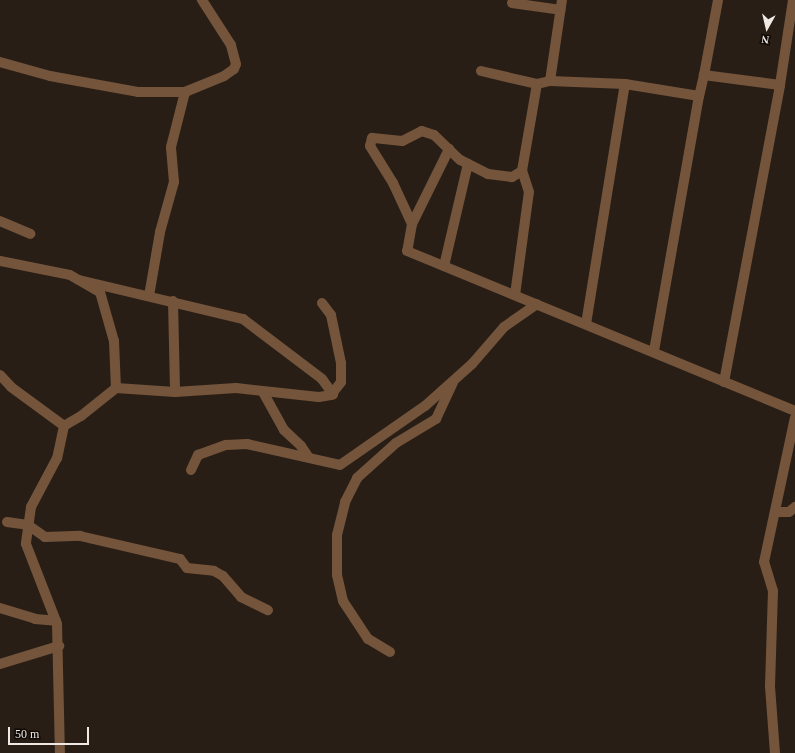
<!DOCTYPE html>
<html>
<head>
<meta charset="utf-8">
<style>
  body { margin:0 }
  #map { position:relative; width:795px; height:753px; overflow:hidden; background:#291e16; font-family:Georgia,serif }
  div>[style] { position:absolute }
  .minor>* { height:10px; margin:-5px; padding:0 5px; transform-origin:5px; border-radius:5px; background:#74553b }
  span { translate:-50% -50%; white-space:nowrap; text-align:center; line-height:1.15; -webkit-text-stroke:3px #0e0906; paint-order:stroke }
  .north { position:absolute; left:747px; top:8px; width:40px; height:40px; -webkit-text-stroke:3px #0e0906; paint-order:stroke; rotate:188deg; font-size:11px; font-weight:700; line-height:16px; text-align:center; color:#f1e9e4 }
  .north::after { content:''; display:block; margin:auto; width:14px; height:18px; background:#f1e9e4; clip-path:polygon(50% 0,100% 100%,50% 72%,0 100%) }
  .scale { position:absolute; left:8px; top:727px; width:81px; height:18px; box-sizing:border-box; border:2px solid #f1e9e4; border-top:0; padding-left:5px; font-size:12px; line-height:14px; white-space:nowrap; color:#f1e9e4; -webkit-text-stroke:3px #0e0906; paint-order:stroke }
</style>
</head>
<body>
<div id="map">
  <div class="minor">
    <div style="left:793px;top:0;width:86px;rotate:98.7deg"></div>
    <div style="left:780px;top:85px;width:77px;rotate:-172.5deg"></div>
    <div style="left:704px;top:75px;width:22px;rotate:103deg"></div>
    <div style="left:699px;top:96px;width:75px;rotate:-170.8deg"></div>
    <div style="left:625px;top:84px;width:75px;rotate:-177.7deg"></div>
    <div style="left:550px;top:81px;width:13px;rotate:167deg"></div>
    <div style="left:537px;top:84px;width:88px;rotate:99.8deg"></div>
    <div style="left:522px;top:171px;width:12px;rotate:149deg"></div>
    <div style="left:512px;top:177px;width:24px;rotate:-173deg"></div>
    <div style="left:488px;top:174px;width:31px;rotate:-153deg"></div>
    <div style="left:460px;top:160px;width:36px;rotate:-136deg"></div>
    <div style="left:434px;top:135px;width:13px;rotate:-162deg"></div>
    <div style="left:422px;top:131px;width:22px;rotate:153deg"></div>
    <div style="left:402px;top:141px;width:30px;rotate:-174deg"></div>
    <div style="left:372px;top:138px;width:8px;rotate:104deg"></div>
    <div style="left:370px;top:146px;width:44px;rotate:58.1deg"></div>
    <div style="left:393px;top:183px;width:45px;rotate:65.1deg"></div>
    <div style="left:412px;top:224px;width:27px;rotate:100deg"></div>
    <div style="left:407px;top:251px;width:420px;rotate:22.4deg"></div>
    <div style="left:512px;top:3px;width:49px;rotate:8.1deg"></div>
    <div style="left:0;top:62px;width:52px;rotate:15.6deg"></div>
    <div style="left:50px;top:76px;width:89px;rotate:10.3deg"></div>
    <div style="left:138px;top:92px;width:47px"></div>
    <div style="left:185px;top:92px;width:42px;rotate:-22.3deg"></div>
    <div style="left:224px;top:76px;width:12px;rotate:-35deg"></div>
    <div style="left:234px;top:69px;width:5px;rotate:-68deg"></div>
    <div style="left:236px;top:64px;width:20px;rotate:-105deg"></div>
    <div style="left:231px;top:45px;width:54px;rotate:-122.8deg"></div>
    <div style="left:481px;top:71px;width:57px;rotate:13.1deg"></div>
    <div style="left:704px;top:75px;width:76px;rotate:-79.4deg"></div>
    <div style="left:550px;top:81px;width:82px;rotate:-81.6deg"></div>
    <div style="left:0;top:221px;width:33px;rotate:23deg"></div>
    <div style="left:412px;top:224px;width:84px;rotate:-63.7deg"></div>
    <div style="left:0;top:261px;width:71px;rotate:11.3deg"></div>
    <div style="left:70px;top:275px;width:34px;rotate:30deg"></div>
    <div style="left:100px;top:292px;width:51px;rotate:74.1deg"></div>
    <div style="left:114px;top:341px;width:47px;rotate:87.6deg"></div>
    <div style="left:116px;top:388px;width:45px;rotate:141.3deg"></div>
    <div style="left:81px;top:416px;width:20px;rotate:150deg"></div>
    <div style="left:444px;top:266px;width:105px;rotate:-76.8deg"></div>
    <div style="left:79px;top:280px;width:169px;rotate:13.4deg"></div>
    <div style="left:243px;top:319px;width:99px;rotate:37.2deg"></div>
    <div style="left:322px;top:379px;width:19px;rotate:54deg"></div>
    <div style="left:515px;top:295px;width:104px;rotate:-82.3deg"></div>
    <div style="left:529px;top:192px;width:22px;rotate:-108deg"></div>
    <div style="left:149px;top:296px;width:65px;rotate:-80.2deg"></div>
    <div style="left:160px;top:232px;width:52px;rotate:-74.4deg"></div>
    <div style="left:174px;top:182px;width:35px;rotate:-95deg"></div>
    <div style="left:171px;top:147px;width:57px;rotate:-75.7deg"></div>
    <div style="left:173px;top:301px;width:91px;rotate:88.7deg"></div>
    <div style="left:586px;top:324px;width:243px;rotate:-80.8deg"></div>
    <div style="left:654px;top:351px;width:259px;rotate:-80deg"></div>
    <div style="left:0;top:375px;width:16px;rotate:47deg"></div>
    <div style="left:11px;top:387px;width:66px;rotate:36.3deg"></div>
    <div style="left:64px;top:426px;width:33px;rotate:102deg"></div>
    <div style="left:57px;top:458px;width:55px;rotate:118deg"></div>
    <div style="left:31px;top:507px;width:37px;rotate:98deg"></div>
    <div style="left:26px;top:544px;width:86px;rotate:68.8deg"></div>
    <div style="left:57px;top:624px;width:129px;rotate:88.7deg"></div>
    <div style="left:724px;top:382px;width:302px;rotate:-79.3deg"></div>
    <div style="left:116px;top:388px;width:59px;rotate:3.9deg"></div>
    <div style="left:175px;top:392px;width:61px;rotate:-3.8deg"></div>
    <div style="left:236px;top:388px;width:83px;rotate:6.2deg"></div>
    <div style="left:319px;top:397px;width:12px;rotate:-9deg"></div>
    <div style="left:331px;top:395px;width:16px;rotate:-52deg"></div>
    <div style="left:341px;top:382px;width:19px;rotate:-90deg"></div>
    <div style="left:341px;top:363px;width:49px;rotate:-101.8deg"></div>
    <div style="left:331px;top:315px;width:15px;rotate:-127deg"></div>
    <div style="left:263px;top:392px;width:43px;rotate:61.1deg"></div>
    <div style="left:284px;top:430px;width:23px;rotate:43deg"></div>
    <div style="left:301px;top:446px;width:11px;rotate:56deg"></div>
    <div style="left:191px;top:470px;width:17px;rotate:-65deg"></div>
    <div style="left:198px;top:455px;width:30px;rotate:-20deg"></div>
    <div style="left:226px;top:445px;width:21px;rotate:-3deg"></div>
    <div style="left:247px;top:444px;width:95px;rotate:12.7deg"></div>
    <div style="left:340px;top:465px;width:103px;rotate:-34.8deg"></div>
    <div style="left:425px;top:406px;width:63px;rotate:-41.8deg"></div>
    <div style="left:472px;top:364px;width:49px;rotate:-49.1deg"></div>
    <div style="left:504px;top:327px;width:40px;rotate:-34.9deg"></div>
    <div style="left:776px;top:512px;width:13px"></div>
    <div style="left:789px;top:512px;width:8px;rotate:-40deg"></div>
    <div style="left:7px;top:522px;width:21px;rotate:8deg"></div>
    <div style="left:28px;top:525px;width:21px;rotate:35deg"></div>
    <div style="left:45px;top:537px;width:35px;rotate:-2deg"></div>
    <div style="left:80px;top:536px;width:103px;rotate:13deg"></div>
    <div style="left:180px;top:559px;width:11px;rotate:52deg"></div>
    <div style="left:187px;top:568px;width:27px;rotate:6deg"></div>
    <div style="left:214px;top:571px;width:10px;rotate:29deg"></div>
    <div style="left:223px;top:576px;width:28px;rotate:49deg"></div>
    <div style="left:241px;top:597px;width:30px;rotate:26deg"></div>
    <div style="left:0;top:608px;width:37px;rotate:17deg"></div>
    <div style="left:35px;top:619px;width:21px;rotate:5deg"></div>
    <div style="left:390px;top:652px;width:26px;rotate:-149deg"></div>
    <div style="left:368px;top:639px;width:45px;rotate:-123.3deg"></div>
    <div style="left:343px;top:601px;width:27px;rotate:-103deg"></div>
    <div style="left:337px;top:575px;width:40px;rotate:-90deg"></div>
    <div style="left:337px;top:535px;width:34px;rotate:-76deg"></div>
    <div style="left:345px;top:502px;width:27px;rotate:-63deg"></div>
    <div style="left:357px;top:478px;width:52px;rotate:-41.9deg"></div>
    <div style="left:396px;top:443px;width:47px;rotate:-31deg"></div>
    <div style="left:436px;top:419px;width:40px;rotate:-65deg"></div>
    <div style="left:0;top:664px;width:62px;rotate:-17deg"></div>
    <div style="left:775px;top:753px;width:67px;rotate:-94.3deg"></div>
    <div style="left:770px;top:686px;width:95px;rotate:-88.2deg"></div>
    <div style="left:773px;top:591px;width:30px;rotate:-107deg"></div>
    <div style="left:764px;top:562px;width:147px;rotate:-77.9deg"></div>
  </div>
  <div class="north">N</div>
  <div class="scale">50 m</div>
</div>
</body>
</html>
